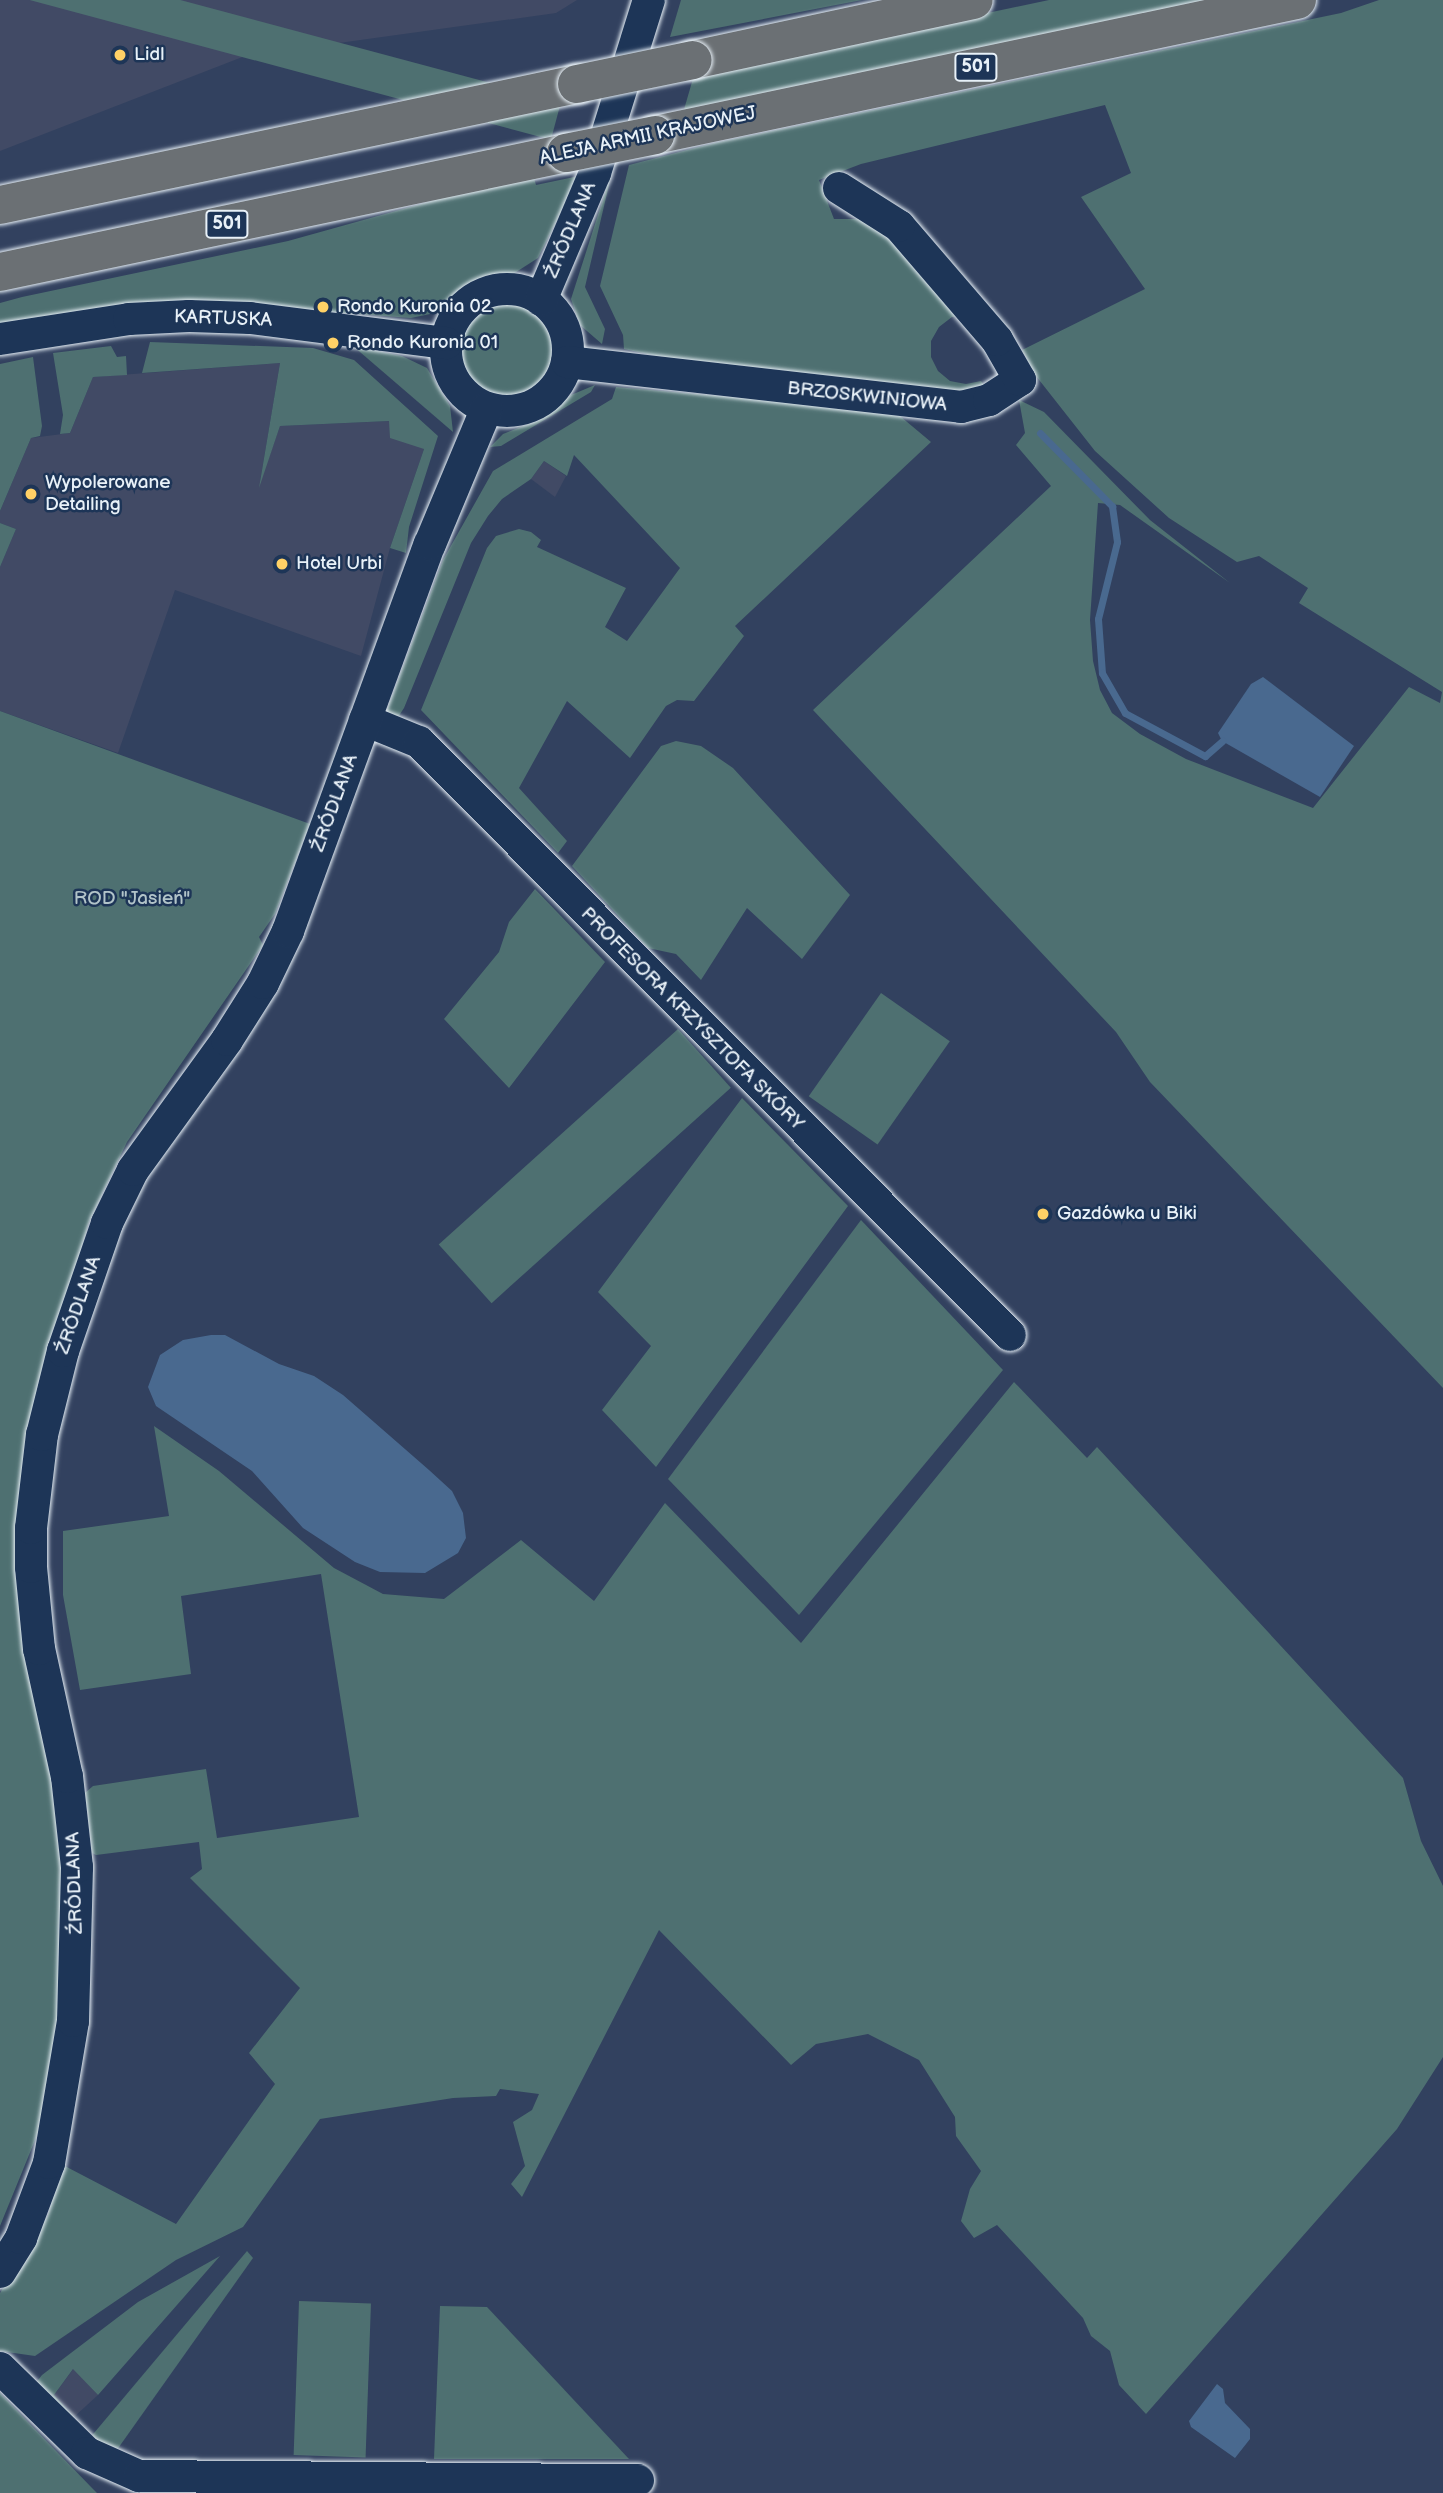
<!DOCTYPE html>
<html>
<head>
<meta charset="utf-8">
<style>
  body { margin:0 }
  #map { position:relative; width:1443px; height:2493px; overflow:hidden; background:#32415f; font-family:"Balsamiq Sans",sans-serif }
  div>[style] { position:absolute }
  .built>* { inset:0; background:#414a65 }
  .green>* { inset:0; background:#4e7071; transform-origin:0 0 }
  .round { border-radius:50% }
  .water>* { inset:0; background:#49698f }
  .stream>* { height:7px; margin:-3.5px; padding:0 3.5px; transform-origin:3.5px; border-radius:3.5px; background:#49698f }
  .roads { filter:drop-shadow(0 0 2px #e8f1f8) drop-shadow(0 0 2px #e8f1f8) }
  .minor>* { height:32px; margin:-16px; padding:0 16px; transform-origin:16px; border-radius:16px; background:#1d3557 }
  .minor>.ring { margin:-16px; padding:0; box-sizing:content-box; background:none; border:32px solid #1d3557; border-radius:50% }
  .major>* { height:38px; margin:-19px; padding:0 19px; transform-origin:19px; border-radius:19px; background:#6b7074 }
  .bridges { filter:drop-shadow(0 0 2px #e8f1f8) drop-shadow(0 0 2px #e8f1f8) }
  .major-bridge>* { height:38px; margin:-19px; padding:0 19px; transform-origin:19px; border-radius:19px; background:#6b7074 }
  .dots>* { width:19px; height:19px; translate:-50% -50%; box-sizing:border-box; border:4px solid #1d3557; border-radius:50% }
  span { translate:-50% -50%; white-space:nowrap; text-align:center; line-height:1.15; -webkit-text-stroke:5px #1d3557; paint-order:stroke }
  .shield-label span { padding:2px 5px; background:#1d3557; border:2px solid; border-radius:5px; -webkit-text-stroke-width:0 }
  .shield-label { font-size:18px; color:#e8f1f8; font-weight:700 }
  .poi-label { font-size:19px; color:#e8f1f8 }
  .left { translate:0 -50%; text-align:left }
  .street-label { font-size:19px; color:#e8f1f8 }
  .park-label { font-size:19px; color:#b2c4c9 }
</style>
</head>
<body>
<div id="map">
  <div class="built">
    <div style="clip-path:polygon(0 0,577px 0,556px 13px,245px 56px,0 151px)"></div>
    <div style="clip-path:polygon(280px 363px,260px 482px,280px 426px,390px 421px,424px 449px,390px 548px,361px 656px,175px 590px,118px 753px,0 711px,0 567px,16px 529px,0 523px,0 511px,31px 438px,70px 433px,93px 377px)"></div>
    <div style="clip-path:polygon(544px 461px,566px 476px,555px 497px,531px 479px)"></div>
    <div style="clip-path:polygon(74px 2368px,98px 2395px,74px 2417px,54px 2395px)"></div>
  </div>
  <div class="green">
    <div style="clip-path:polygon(681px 0,862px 0,670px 37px)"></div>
    <div style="clip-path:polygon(1049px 0,1220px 0,683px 113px,694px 75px)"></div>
    <div style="clip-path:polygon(1379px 0,1443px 0,1443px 1388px,1150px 1082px,1116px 1032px,813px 710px,1051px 486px,1016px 445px,1025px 433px,1019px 400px,1044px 412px,1150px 520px,1230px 583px,1120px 505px,1098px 503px,1090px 620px,1093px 661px,1100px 690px,1112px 713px,1140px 734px,1186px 759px,1313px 808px,1409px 687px,1440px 703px,1442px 692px,1299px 603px,1308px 588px,1259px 556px,1237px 562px,1169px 518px,1095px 451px,1036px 376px,1022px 350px,1145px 289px,1081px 197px,1131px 173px,1105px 105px,861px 164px,819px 180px,834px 219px,872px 219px,968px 314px,952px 317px,939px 327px,931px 341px,931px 357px,938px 371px,950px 381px,966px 384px,981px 381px,986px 388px,964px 393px,726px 371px,624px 349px,623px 335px,600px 286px,629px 165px,714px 143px,1341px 13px)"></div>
    <div style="left:561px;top:102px;width:39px;height:573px;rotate:105deg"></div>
    <div style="clip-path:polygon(613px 168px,585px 287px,605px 329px,602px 344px,580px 325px,571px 299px)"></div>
    <div style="clip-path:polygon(579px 176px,538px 258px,513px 274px,482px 278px,465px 287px,430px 314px,411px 318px,236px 305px,0 327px,0 303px,22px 297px,288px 241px,453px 195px,534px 178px,536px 185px)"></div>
    <div class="round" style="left:456px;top:299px;width:102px;height:102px"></div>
    <div style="clip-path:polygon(150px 342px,313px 348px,354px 360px,438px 436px,409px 527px,406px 553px,390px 548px,424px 449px,390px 438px,389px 421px,280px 426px,259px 488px,280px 363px,142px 373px)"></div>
    <div style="clip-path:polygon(111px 346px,117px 357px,126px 356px,127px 375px,93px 377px,70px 433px,60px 434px,63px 415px,53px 353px)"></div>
    <div style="clip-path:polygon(353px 346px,402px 356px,427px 368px,450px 406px,453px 432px)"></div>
    <div style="clip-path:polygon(33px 357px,42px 426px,40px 436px,31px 438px,0 511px,0 364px)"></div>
    <div style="clip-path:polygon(595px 385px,591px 392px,501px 446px,490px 447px,503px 434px,544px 418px,571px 395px)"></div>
    <div style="clip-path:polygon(616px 387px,894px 411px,931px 442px,735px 626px,744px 636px,694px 701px,677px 700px,666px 706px,630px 758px,567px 701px,519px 788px,567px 841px,558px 853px,421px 710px,487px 548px,496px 536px,519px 529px,531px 532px,541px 540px,537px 547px,626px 588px,605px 627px,627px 641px,680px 568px,574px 455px,567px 476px,544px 461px,531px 479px,502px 499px,488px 516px,471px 543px,404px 708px,398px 717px,386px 712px,443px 560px,493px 471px,612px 399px)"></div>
    <div style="clip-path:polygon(0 523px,16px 529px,0 567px)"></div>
    <div style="clip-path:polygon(0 711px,310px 824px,275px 914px,259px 937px,263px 945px,127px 1142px,89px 1222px,29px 1433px,63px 1849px,59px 2024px,40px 2128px,0 2226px)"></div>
    <div style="clip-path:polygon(676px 741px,701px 746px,733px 768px,850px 895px,802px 959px,747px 908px,701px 980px,676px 954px,648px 948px,572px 866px,661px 746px)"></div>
    <div style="clip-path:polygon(535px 889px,605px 962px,509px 1088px,444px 1019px,499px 952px,509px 922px)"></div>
    <div style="left:881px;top:993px;width:84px;height:126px;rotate:35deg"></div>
    <div style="left:678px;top:1029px;width:79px;height:322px;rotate:48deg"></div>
    <div style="clip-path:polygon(742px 1098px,848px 1206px,656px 1467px,602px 1410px,651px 1346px,598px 1292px)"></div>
    <div style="clip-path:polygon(861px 1220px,1003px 1370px,799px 1615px,668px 1479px)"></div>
    <div style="clip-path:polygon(1014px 1382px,1087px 1458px,1097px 1447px,1403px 1778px,1421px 1841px,1443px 1886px,1443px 2057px,1397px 2129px,1146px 2414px,1119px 2385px,1110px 2351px,1091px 2336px,1083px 2318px,997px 2225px,974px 2238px,961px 2221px,970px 2189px,981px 2171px,956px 2136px,955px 2117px,919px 2060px,868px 2034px,816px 2044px,791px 2065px,659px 1930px,522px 2197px,511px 2184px,525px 2166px,513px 2122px,532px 2110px,539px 2094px,500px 2089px,496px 2096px,453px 2098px,320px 2119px,243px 2227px,176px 2260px,35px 2356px,0 2351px,0 2293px,48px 2215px,61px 2164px,176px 2224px,275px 2084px,249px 2053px,300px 1988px,190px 1878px,202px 1869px,199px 1842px,96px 1855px,92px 1853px,85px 1793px,93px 1786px,206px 1769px,217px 1838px,359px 1817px,321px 1574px,181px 1596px,191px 1674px,80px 1690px,63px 1595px,63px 1531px,169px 1516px,154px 1426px,219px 1471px,334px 1568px,383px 1594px,444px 1599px,521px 1540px,594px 1601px,665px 1503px,801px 1643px)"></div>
    <div style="clip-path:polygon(247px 2251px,253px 2258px,114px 2454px,89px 2439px)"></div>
    <div style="clip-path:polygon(220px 2256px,98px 2395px,73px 2369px,54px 2395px,74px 2417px,69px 2424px,35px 2384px,42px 2375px,138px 2302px)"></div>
    <div style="left:299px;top:2301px;width:72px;height:154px;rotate:2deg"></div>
    <div style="clip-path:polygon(440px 2306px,487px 2307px,629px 2459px,434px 2459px)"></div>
    <div style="clip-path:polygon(0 2393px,93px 2489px,97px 2493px,0 2493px)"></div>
  </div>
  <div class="water">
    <div style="clip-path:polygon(1263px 677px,1354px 746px,1320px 797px,1222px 741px,1218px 733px,1251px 684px)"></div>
    <div style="clip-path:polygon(211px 1335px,225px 1335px,279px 1364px,314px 1376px,343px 1395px,429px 1470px,452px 1491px,463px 1513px,466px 1538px,458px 1553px,425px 1573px,380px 1572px,355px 1562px,303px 1528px,252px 1471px,156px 1406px,148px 1387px,160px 1355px,183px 1340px)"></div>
    <div style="clip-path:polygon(1217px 2384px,1223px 2389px,1225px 2403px,1250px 2429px,1250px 2439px,1235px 2458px,1191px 2427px,1189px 2421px)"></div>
  </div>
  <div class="stream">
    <div style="left:1040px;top:433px;width:103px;rotate:45.4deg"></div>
    <div style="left:1112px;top:506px;width:36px;rotate:82deg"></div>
    <div style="left:1117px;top:542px;width:79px;rotate:103.9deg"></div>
    <div style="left:1098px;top:619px;width:54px;rotate:85.8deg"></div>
    <div style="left:1102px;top:673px;width:46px;rotate:60.1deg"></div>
    <div style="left:1125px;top:713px;width:91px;rotate:28.3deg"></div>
    <div style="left:1205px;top:756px;width:23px;rotate:-41deg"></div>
  </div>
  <div class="roads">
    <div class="minor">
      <div class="ring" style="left:446px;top:289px;width:90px;height:90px"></div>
      <div style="left:541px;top:300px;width:138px;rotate:-67deg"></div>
      <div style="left:595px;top:173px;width:181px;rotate:-72.7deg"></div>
      <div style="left:0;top:339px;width:131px;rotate:-8.8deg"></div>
      <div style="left:129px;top:319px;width:60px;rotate:-2.9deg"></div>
      <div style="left:189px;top:316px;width:61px;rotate:1.9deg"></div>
      <div style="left:250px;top:318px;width:198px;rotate:7.3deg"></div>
      <div style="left:567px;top:362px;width:397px;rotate:6.5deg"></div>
      <div style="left:961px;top:407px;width:29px;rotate:-14deg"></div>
      <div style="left:989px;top:400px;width:37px;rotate:-33deg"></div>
      <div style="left:1020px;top:380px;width:46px;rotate:-119.9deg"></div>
      <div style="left:997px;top:340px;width:150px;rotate:-130.7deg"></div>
      <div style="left:899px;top:226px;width:71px;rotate:-147.7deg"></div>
      <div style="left:365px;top:720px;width:58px;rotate:22.2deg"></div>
      <div style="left:419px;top:742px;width:837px;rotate:45.1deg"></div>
      <div style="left:0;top:2272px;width:40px;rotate:-58deg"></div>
      <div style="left:21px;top:2238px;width:80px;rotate:-69.5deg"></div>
      <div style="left:49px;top:2163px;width:144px;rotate:-80.4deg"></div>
      <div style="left:73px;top:2021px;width:154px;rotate:-88.5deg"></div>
      <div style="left:77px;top:1867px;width:91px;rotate:-96.3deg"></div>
      <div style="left:67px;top:1777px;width:131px;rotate:-102.3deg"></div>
      <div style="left:39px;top:1649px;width:82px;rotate:-95.6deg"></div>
      <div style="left:31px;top:1567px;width:39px;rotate:-90deg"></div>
      <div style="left:31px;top:1528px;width:94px;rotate:-83.3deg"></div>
      <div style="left:42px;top:1435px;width:87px;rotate:-76deg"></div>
      <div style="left:63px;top:1351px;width:135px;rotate:-71deg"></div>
      <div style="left:107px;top:1223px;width:59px;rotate:-63.9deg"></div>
      <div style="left:133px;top:1170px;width:160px;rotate:-54.1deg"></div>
      <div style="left:227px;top:1040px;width:67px;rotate:-57.7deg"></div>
      <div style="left:263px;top:983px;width:58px;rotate:-64.3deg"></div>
      <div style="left:288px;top:931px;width:412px;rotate:-69.9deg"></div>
      <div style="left:430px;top:544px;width:147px;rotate:-67.3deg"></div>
      <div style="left:0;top:2368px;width:122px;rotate:44.3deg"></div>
      <div style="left:87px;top:2453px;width:57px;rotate:23.9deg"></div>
      <div style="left:139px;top:2476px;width:499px;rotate:0.5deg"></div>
    </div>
    <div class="major">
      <div style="left:693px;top:60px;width:287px;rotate:-12.1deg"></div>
      <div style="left:655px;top:135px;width:656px;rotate:-11.88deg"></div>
      <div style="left:0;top:205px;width:590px;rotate:-11.84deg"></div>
      <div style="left:0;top:272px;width:578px;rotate:-11.87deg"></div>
    </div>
  </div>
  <div class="bridges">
    <div class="major-bridge">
      <div style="left:577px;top:84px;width:118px;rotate:-11.7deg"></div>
      <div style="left:566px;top:153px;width:91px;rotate:-11.4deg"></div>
    </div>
  </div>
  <div class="dots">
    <div style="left:120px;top:55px;background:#ffd166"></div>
    <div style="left:323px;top:307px;background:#ffd166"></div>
    <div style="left:333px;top:343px;background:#ffd166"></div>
    <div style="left:31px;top:494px;background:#ffd166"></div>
    <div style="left:282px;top:564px;background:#ffd166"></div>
    <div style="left:1043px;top:1214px;background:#ffd166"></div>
  </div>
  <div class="shield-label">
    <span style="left:976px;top:67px">501</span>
    <span style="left:227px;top:224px">501</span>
  </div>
  <div class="poi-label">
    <span class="left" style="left:134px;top:55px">Lidl</span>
    <span class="left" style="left:337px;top:307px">Rondo Kuronia 02</span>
    <span class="left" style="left:347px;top:343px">Rondo Kuronia 01</span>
    <span class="left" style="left:45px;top:494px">Wypolerowane<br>Detailing</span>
    <span class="left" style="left:296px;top:564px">Hotel Urbi</span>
    <span class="left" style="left:1057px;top:1214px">Gazdówka u Biki</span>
  </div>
  <div class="street-label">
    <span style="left:648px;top:136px;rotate:-12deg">ALEJA ARMII KRAJOWEJ</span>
    <span style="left:571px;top:230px;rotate:-67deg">ŹRÓDLANA</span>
    <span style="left:223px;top:319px;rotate:2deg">KARTUSKA</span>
    <span style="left:867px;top:397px;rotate:6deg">BRZOSKWINIOWA</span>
    <span style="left:335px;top:803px;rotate:-70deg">ŹRÓDLANA</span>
    <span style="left:692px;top:1019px;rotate:45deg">PROFESORA KRZYSZTOFA SKÓRY</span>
    <span style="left:79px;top:1305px;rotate:-71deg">ŹRÓDLANA</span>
    <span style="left:75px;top:1883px;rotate:-92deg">ŹRÓDLANA</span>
  </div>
  <div class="park-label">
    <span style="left:132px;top:899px">ROD "Jasień"</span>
  </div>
</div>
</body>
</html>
